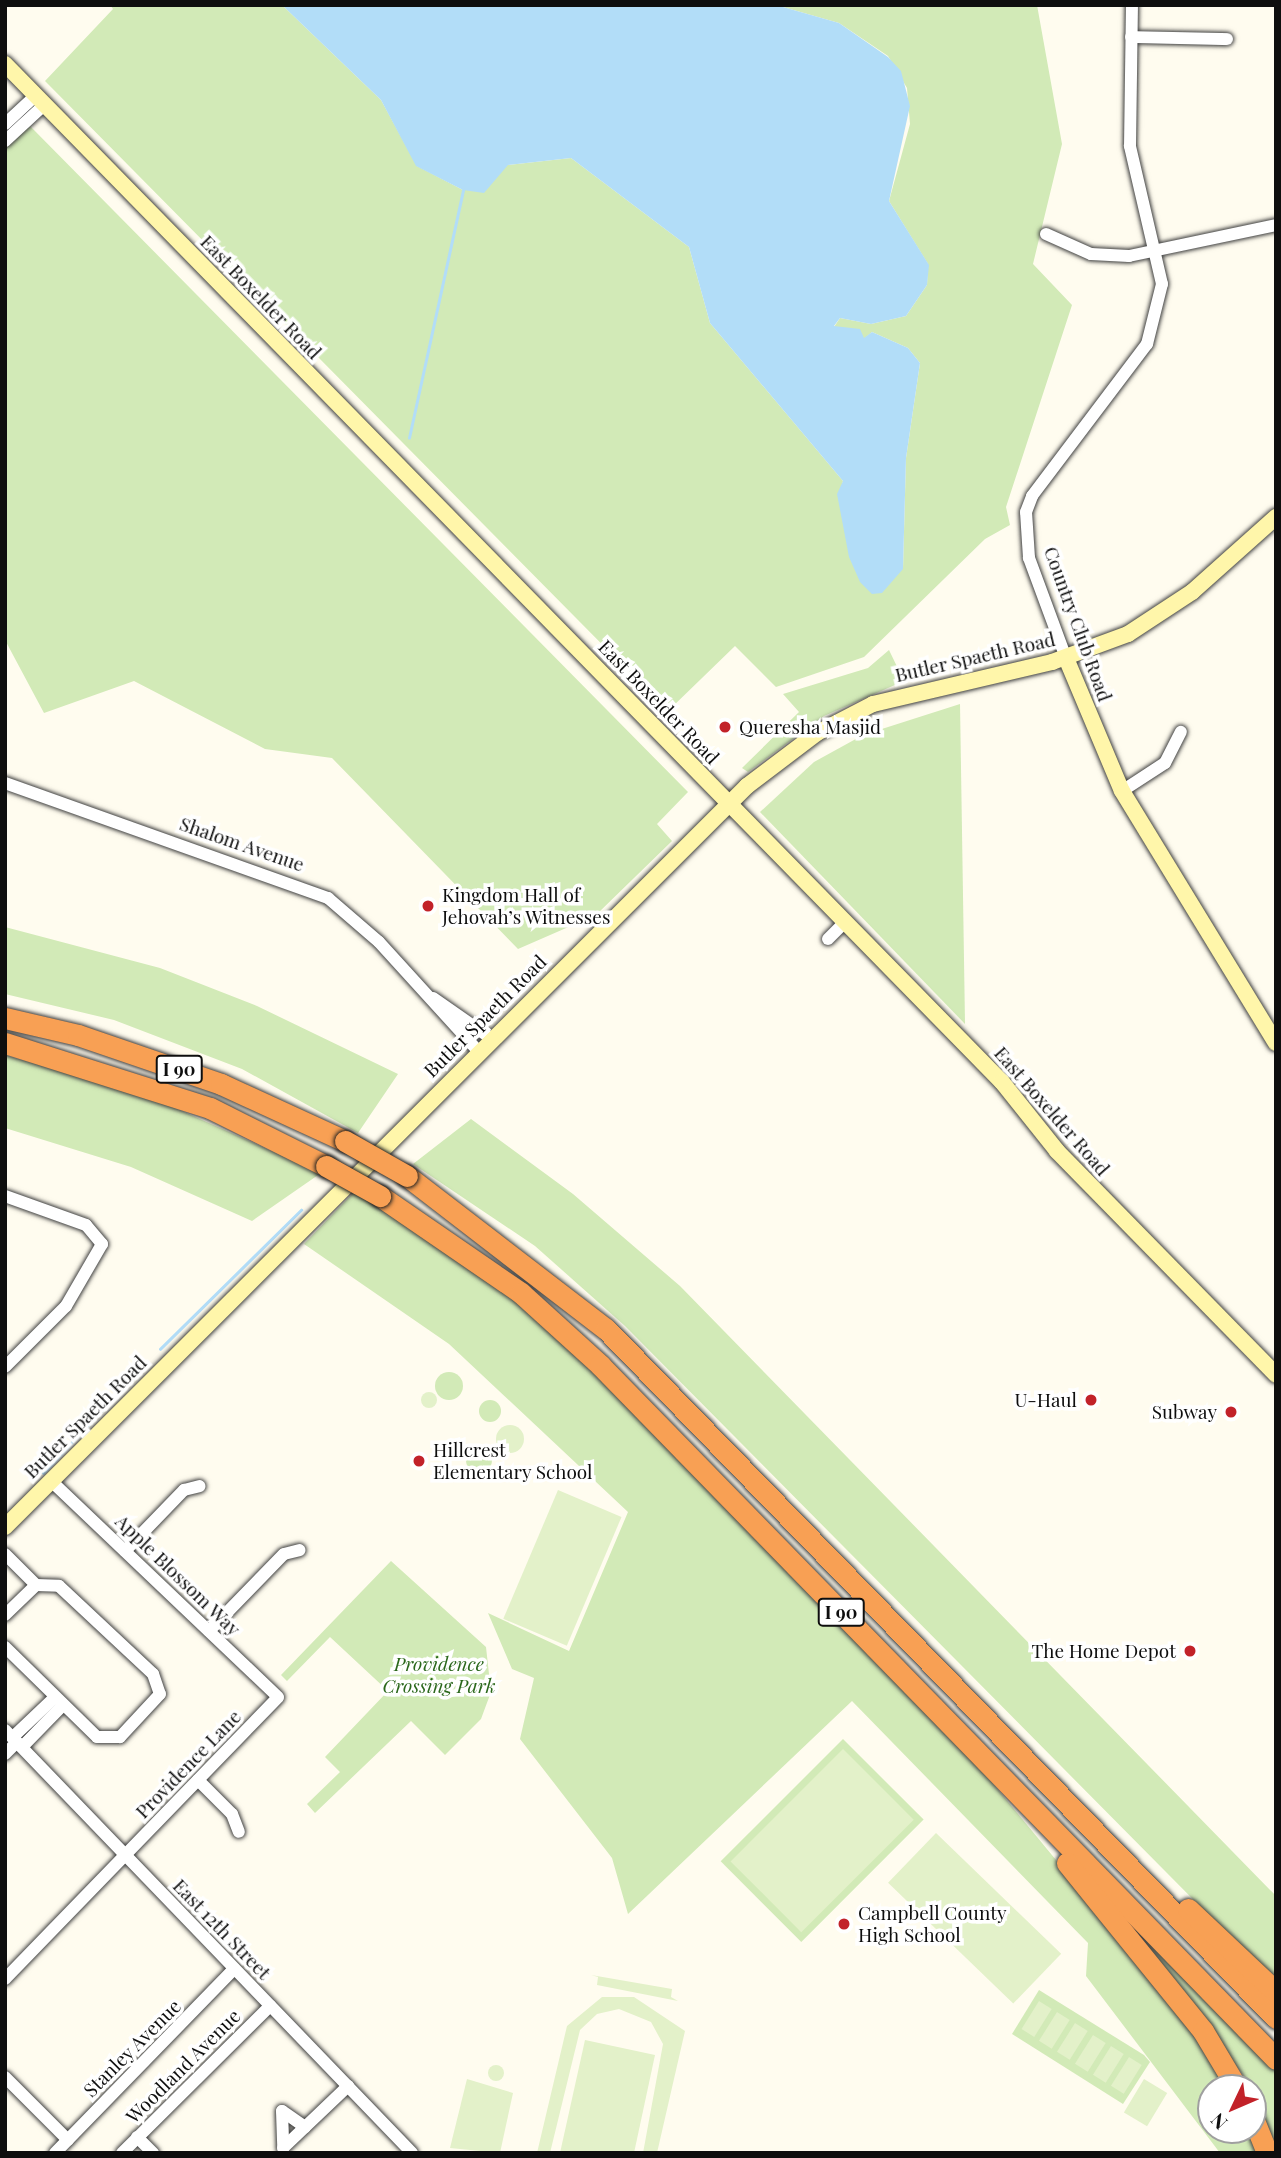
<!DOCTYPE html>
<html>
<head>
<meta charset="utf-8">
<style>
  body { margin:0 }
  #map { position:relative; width:1281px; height:2158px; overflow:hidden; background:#fffcef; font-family:"Playfair Display",serif }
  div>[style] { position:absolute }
  .green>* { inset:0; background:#d2eab7; transform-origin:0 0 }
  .round { border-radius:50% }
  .pitch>* { inset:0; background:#e3f1c9; transform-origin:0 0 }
  .water>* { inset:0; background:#b2ddf8 }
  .stream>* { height:2.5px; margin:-1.25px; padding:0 1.25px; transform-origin:1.25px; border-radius:1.25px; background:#b2ddf8 }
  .roads { filter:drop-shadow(0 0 2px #414141) drop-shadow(0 0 2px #414141) }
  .street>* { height:12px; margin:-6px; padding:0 6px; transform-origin:6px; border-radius:6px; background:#fff }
  .secondary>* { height:16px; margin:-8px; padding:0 8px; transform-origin:8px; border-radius:8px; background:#fff6aa }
  .highway>* { height:21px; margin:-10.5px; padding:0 10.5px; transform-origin:10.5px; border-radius:10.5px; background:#f8a054 }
  .bridges { filter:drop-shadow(0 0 2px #1f1f1f) drop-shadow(0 0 2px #1f1f1f) }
  .highway-bridge>* { height:21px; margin:-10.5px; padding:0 10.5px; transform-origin:10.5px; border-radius:10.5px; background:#f8a054 }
  .dots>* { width:19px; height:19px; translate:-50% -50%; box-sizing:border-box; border:4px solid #fff; border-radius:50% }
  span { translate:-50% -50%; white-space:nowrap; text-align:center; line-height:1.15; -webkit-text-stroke:7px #fff; paint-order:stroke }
  .shield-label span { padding:2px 5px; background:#fff; border:2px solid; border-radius:5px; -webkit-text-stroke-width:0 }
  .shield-label { font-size:18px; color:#0e0e0e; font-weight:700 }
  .street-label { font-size:19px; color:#0e0e0e }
  .poi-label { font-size:19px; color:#0e0e0e }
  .left { translate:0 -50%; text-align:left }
  .right { translate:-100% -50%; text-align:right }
  .park-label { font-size:19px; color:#2b681c; font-style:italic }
  .frame { position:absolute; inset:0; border:7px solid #0e0e0e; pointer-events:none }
  .north { position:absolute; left:1197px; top:2074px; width:70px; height:70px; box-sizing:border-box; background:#fff; border:2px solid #9f9f9f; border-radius:50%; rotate:226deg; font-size:19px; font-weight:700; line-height:28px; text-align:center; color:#0e0e0e }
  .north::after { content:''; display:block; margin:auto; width:24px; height:32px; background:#c22229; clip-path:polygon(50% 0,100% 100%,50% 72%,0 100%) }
</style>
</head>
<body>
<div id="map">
  <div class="green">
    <div style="clip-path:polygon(110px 5px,282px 5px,381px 100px,417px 166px,463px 190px,507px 165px,571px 158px,689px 247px,710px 323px,843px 481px,841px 489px,903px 569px,906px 458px,920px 363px,908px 348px,872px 332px,864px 339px,834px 327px,840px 318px,871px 324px,906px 316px,927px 285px,928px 264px,889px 201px,910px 124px,907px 88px,888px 56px,839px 23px,776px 5px,1037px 5px,1062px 144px,1033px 264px,1072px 305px,1006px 507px,1010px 525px,985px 539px,864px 657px,776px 687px,735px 646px,668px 711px,45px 81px,113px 9px)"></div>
    <div style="clip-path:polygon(30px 126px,688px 792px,657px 824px,672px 841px,596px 915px,518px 949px,332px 758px,265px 749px,134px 681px,44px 713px,5px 640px,5px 147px)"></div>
    <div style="clip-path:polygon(889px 650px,904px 681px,824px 716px,748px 772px,742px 768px,799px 712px,783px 694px,868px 668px)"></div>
    <div style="clip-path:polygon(960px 704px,965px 1024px,760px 812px,814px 762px,863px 735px)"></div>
    <div style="clip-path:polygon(5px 927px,160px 968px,257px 1006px,398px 1074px,358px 1133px,242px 1069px,114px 1020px,5px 994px)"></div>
    <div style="clip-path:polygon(5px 1055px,155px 1099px,321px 1173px,252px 1221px,131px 1167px,5px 1128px)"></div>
    <div style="clip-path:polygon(471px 1119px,573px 1194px,680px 1286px,1276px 1896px,1276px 1983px,625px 1326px,535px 1246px,413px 1164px)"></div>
    <div style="clip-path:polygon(356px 1190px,517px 1302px,604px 1380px,971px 1757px,1184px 2015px,1230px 2088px,1211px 2088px,1211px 2130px,1250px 2130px,1260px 2153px,1220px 2153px,1086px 1976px,1088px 1943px,852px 1701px,628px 1914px,612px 1858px,520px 1739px,534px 1678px,512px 1669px,488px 1613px,569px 1651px,628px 1512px,449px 1344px,304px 1244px)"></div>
    <div class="round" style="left:435px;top:1372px;width:28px;height:28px"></div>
    <div class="round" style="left:479px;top:1400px;width:22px;height:22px"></div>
    <div class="round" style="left:466px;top:1447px;width:26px;height:26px"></div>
    <div style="clip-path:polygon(391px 1561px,486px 1647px,491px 1692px,481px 1719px,445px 1755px,411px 1721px,315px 1813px,307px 1804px,340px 1772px,325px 1757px,388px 1691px,330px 1637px,287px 1681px,281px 1675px)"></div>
    <div style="left:843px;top:1739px;width:114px;height:173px;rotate:45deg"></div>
    <div style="clip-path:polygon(1114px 1904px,1276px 2070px,1276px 2151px,1253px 2088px)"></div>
    <div style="clip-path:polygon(1039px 1990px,1144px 2055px,1150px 2062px,1123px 2104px,1012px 2034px)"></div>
  </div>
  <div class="pitch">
    <div class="round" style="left:421px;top:1392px;width:16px;height:16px"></div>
    <div class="round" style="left:496px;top:1425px;width:28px;height:28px"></div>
    <div style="left:558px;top:1490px;width:69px;height:140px;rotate:23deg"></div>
    <div style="left:843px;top:1749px;width:100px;height:159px;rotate:45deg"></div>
    <div style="left:936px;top:1833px;width:174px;height:69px;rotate:44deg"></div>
    <div style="clip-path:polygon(591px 1975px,672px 1989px,671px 1997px,678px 2001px,597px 1985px,598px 1977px)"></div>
    <div style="clip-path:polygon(602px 1997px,634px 1997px,685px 2031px,657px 2153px,643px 2153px,663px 2044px,651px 2022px,619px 2009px,597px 2014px,580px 2030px,550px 2153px,537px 2153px,567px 2026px)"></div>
    <div style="left:1039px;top:2001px;width:15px;height:33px;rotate:32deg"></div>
    <div style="left:1057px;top:2012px;width:15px;height:34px;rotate:32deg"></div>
    <div style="left:1075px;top:2023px;width:15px;height:34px;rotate:32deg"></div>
    <div style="left:1093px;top:2035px;width:15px;height:34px;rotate:32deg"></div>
    <div style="clip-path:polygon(585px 2040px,655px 2055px,634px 2153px,560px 2153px)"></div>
    <div style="left:1111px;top:2046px;width:15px;height:34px;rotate:32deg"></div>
    <div style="left:1129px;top:2057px;width:15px;height:34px;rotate:32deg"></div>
    <div class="round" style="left:488px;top:2065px;width:16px;height:16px"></div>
    <div style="clip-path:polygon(467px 2079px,513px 2093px,500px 2153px,450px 2148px)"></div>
    <div style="left:1144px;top:2079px;width:27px;height:39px;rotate:31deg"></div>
  </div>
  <div class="water">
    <div style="clip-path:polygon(282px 5px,776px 5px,839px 23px,888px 57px,901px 71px,910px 106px,889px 201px,929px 265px,927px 285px,906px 316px,871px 324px,840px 318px,834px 326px,860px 329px,864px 338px,872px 332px,908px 348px,920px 363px,906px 458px,903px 569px,882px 593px,872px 594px,860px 582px,849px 557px,837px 494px,843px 481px,710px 323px,689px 247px,571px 158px,508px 165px,484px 193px,463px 190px,416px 166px,381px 100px)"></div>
  </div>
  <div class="stream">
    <div style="left:409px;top:438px;width:254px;rotate:-77.7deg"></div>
    <div style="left:160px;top:1349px;width:198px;rotate:-44.6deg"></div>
    <div style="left:43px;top:1473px;width:152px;rotate:-46.9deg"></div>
  </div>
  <div class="roads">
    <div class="street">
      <div style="left:1131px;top:37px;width:96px;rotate:1.2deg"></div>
      <div style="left:5px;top:124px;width:41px;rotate:-43deg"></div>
      <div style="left:5px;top:141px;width:53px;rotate:-42.7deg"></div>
      <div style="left:1046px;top:234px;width:49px;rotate:24deg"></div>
      <div style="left:1091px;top:254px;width:38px;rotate:3deg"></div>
      <div style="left:1129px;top:256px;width:150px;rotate:-11.9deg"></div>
      <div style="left:1066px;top:658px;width:107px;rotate:-110.3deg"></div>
      <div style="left:1029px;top:558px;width:46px;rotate:-93.7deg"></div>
      <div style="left:1026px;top:512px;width:17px;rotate:-69deg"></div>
      <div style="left:1032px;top:496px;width:191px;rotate:-52.9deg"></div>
      <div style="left:1147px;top:344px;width:62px;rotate:-76deg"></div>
      <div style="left:1162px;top:284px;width:142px;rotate:-103.1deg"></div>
      <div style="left:1130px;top:146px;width:141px;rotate:-89.2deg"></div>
      <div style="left:5px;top:783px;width:343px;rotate:19.6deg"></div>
      <div style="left:328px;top:898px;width:67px;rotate:40.8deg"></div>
      <div style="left:379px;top:942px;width:149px;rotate:47.7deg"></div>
      <div style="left:1122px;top:791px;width:51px;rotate:-33.1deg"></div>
      <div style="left:1165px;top:763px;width:35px;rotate:-63deg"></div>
      <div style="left:828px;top:939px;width:24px;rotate:-45deg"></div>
      <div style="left:433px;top:998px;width:72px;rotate:34.8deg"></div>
      <div style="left:5px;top:1196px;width:86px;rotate:19.7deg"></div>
      <div style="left:86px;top:1225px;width:25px;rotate:50deg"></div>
      <div style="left:102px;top:1244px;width:72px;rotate:120.1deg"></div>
      <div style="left:66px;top:1306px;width:86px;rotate:135deg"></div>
      <div style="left:125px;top:1551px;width:85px;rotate:-46deg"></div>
      <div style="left:184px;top:1490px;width:16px;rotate:-14deg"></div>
      <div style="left:5px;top:1554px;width:44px;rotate:45deg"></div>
      <div style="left:5px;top:1615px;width:43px;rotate:-44.1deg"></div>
      <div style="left:36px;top:1585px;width:23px;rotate:2deg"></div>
      <div style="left:59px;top:1586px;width:129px;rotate:43.1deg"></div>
      <div style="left:153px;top:1674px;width:21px;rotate:71deg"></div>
      <div style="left:160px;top:1694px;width:59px;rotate:132.9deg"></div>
      <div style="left:120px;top:1737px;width:23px;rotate:180deg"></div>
      <div style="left:97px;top:1737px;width:129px;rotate:-135.6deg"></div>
      <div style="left:209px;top:1631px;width:107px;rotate:-45.8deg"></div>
      <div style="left:284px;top:1554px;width:16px;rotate:-14deg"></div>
      <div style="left:5px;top:1730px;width:587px;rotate:46.1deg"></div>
      <div style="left:13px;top:1737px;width:58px;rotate:-43.6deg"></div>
      <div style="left:22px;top:1747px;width:59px;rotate:-45.7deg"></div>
      <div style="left:5px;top:1754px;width:17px;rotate:-45deg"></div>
      <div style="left:198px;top:1780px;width:48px;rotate:45deg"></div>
      <div style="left:232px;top:1814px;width:19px;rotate:69deg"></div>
      <div style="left:5px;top:1979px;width:392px;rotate:-45.9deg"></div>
      <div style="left:278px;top:1697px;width:313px;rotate:-136.4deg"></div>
      <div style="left:5px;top:2077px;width:89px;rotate:45deg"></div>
      <div style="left:305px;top:2127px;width:28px;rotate:-145deg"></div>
      <div style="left:282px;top:2111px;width:37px;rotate:88deg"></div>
      <div style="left:283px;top:2148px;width:90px;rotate:-43.6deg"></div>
      <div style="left:137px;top:2137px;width:23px;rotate:45deg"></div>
      <div style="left:55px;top:2153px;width:257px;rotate:-45.8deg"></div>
      <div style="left:122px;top:2153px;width:209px;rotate:-44.8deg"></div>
    </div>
    <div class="secondary">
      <div style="left:5px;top:64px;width:1425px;rotate:45.6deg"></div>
      <div style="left:1002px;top:1082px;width:88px;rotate:51.4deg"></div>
      <div style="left:1057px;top:1151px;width:313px;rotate:45.6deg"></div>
      <div style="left:1066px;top:658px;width:144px;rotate:67.2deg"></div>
      <div style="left:1122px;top:791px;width:295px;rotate:58.6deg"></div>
      <div style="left:5px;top:1527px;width:1049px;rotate:-44.96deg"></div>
      <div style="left:747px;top:786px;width:88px;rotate:-37.1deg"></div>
      <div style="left:817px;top:733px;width:63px;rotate:-27.4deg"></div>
      <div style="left:873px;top:704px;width:184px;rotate:-13.2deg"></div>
      <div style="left:1052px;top:662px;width:81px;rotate:-20.2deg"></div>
      <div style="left:1128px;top:634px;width:77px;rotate:-33.3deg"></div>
      <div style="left:1192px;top:592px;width:113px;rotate:-41.8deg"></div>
    </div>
    <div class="highway">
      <div style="left:5px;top:1018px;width:75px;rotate:13.1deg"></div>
      <div style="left:78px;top:1035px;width:151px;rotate:18.9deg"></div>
      <div style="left:221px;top:1084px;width:136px;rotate:24.7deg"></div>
      <div style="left:5px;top:1043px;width:215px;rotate:17.6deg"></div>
      <div style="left:210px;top:1108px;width:130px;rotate:26.6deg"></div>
      <div style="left:407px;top:1176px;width:251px;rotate:37.6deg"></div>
      <div style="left:606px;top:1329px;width:961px;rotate:45.8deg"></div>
      <div style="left:380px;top:1196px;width:171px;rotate:34.5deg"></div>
      <div style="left:521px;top:1293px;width:107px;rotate:42.3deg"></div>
      <div style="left:600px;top:1365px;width:969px;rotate:45.75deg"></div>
      <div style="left:1067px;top:1863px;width:216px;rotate:51deg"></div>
      <div style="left:1203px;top:2031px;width:66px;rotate:59.2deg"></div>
      <div style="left:1188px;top:1909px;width:121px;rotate:43.3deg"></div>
      <div style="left:1253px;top:2118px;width:38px;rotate:68deg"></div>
    </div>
  </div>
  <div class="bridges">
    <div class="highway-bridge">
      <div style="left:345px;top:1141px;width:71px;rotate:29.4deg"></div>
      <div style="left:326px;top:1166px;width:62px;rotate:29.1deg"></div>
    </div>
  </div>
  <div class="dots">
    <div style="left:725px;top:727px;background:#c22229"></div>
    <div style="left:428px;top:906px;background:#c22229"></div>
    <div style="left:1091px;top:1400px;background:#c22229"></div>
    <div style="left:1231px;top:1412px;background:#c22229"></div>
    <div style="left:419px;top:1461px;background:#c22229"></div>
    <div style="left:1190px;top:1651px;background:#c22229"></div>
    <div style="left:844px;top:1924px;background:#c22229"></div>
  </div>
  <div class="shield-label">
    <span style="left:179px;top:1069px">I 90</span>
    <span style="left:841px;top:1612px">I 90</span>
  </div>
  <div class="street-label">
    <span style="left:261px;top:297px;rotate:46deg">East Boxelder Road</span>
    <span style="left:1078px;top:624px;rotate:70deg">Country Club Road</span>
    <span style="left:975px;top:657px;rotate:-13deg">Butler Spaeth Road</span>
    <span style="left:659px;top:702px;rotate:46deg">East Boxelder Road</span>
    <span style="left:242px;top:844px;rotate:19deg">Shalom Avenue</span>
    <span style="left:485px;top:1016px;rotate:-45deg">Butler Spaeth Road</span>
    <span style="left:1052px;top:1111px;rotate:49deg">East Boxelder Road</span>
    <span style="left:85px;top:1417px;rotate:-45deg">Butler Spaeth Road</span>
    <span style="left:178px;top:1575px;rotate:44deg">Apple Blossom Way</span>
    <span style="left:188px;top:1764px;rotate:-46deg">Providence Lane</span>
    <span style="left:222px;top:1929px;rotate:46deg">East 12th Street</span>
    <span style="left:132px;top:2048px;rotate:-45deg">Stanley Avenue</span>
    <span style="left:183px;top:2066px;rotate:-45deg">Woodland Avenue</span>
  </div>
  <div class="poi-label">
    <span class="left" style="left:739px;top:727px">Queresha Masjid</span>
    <span class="left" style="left:442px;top:906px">Kingdom Hall of<br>Jehovah’s Witnesses</span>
    <span class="right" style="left:1077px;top:1400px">U-Haul</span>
    <span class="right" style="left:1217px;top:1412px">Subway</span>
    <span class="left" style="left:433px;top:1461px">Hillcrest<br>Elementary School</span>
    <span class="right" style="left:1176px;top:1651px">The Home Depot</span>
    <span class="left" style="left:858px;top:1924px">Campbell County<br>High School</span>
  </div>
  <div class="park-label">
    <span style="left:439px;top:1675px">Providence<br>Crossing Park</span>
  </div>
  <div class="frame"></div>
  <div class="north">N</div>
</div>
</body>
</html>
